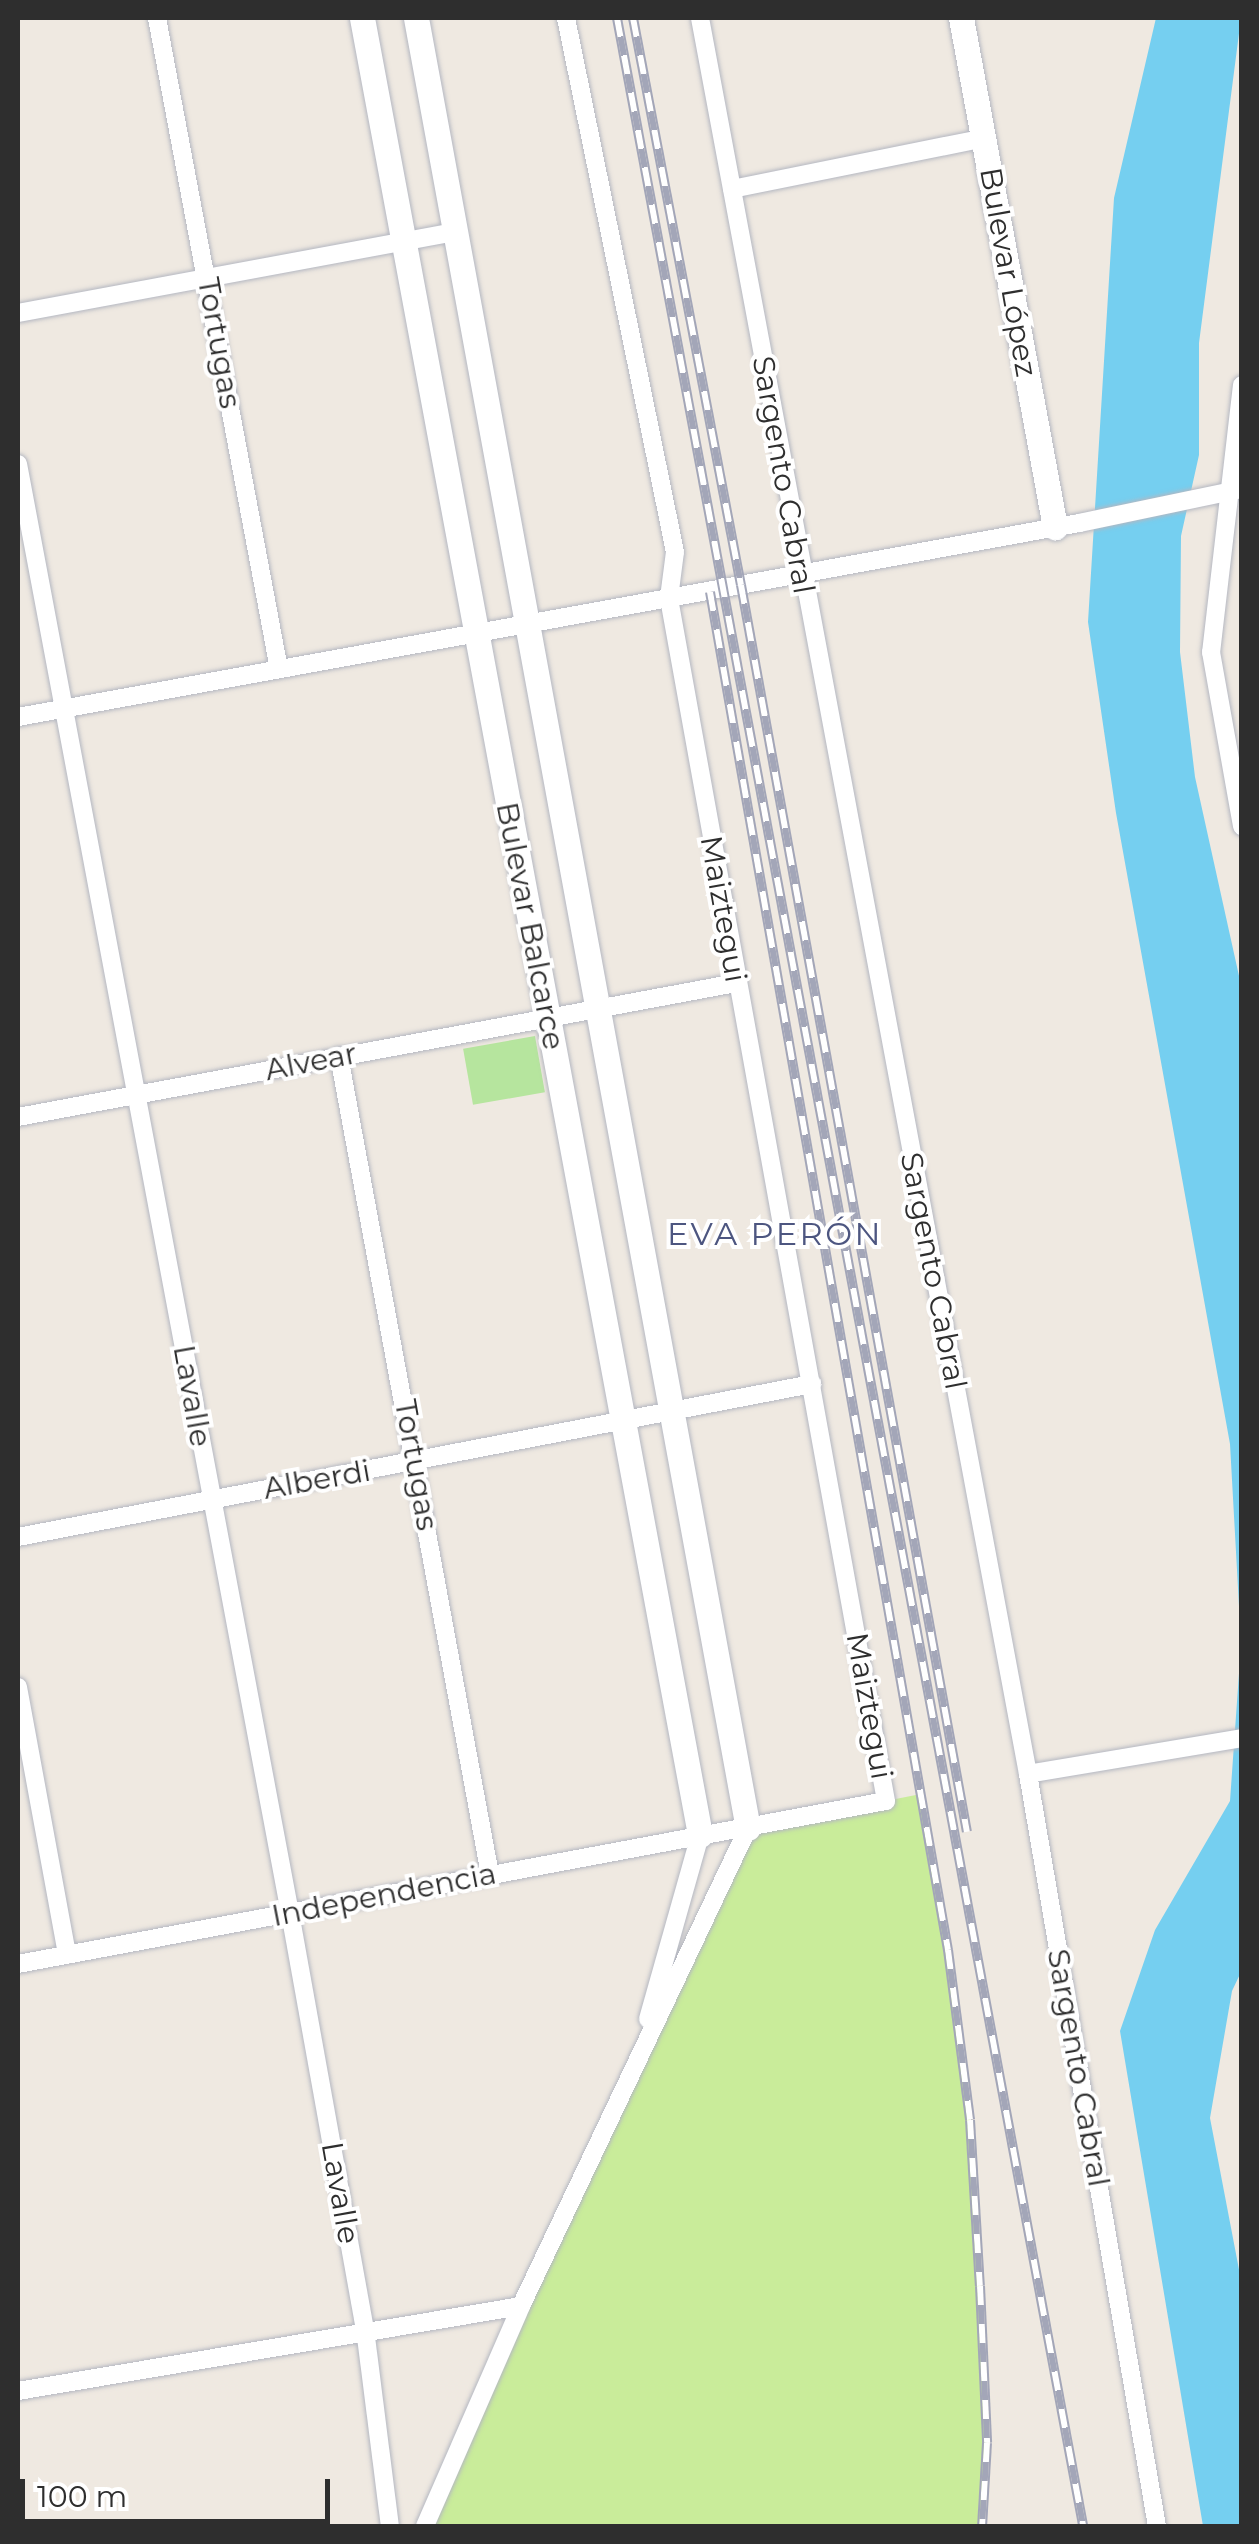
<!DOCTYPE html>
<html>
<head>
<meta charset="utf-8">
<style>
  body { margin:0 }
  #map { position:relative; width:1259px; height:2544px; overflow:hidden; background:#efe9e1; font-family:Montserrat,sans-serif }
  div>[style] { position:absolute }
  .green>* { inset:0; background:#b6e59e; transform-origin:0 0 }
  .pitch>* { inset:0; background:#c9ec9a }
  .water>* { inset:0; background:#75cff0 }
  .roads { filter:drop-shadow(0 0 2px #b4b7c1) drop-shadow(0 0 2px #b4b7c1) }
  .street>* { height:18px; margin:-9px; padding:0 9px; transform-origin:9px; border-radius:9px; background:#fff }
  .secondary>* { height:25px; margin:-12.5px; padding:0 12.5px; transform-origin:12.5px; border-radius:12.5px; background:#fff }
  .rail>* { height:10px; margin-top:-5px; transform-origin:0; background:repeating-linear-gradient(90deg,#fff 0 19px,#a3a6b8 0 38px); box-sizing:border-box; border-block:2px solid #a3a6b8 }
  span { translate:-50% -50%; white-space:nowrap; text-align:center; line-height:1.15; -webkit-text-stroke:8px #fff; paint-order:stroke }
  .street-label { font-size:30px; color:#2e2e2e }
  .neighbourhood-label { font-size:32px; color:#4d5680; letter-spacing:2.5px }
  .frame { position:absolute; inset:0; border:20px solid #2e2e2e; pointer-events:none }
  .scale { position:absolute; left:20px; top:2479px; width:310px; height:45px; box-sizing:border-box; border:5px solid #2e2e2e; border-top:0; padding-left:12px; font-size:30px; line-height:35px; white-space:nowrap; color:#2e2e2e; -webkit-text-stroke:8px #fff; paint-order:stroke }
</style>
</head>
<body>
<div id="map">
  <div class="green">
    <div style="left:535px;top:1036px;width:57px;height:73px;rotate:80deg"></div>
  </div>
  <div class="pitch">
    <div style="clip-path:polygon(921px 1794px,948px 1950px,970px 2120px,987px 2443px,982px 2526px,425px 2526px,748px 1828px)"></div>
  </div>
  <div class="water">
    <div style="clip-path:polygon(1156px 18px,1241px 18px,1199px 343px,1199px 455px,1181px 536px,1180px 652px,1195px 777px,1241px 985px,1241px 1642px,1230px 1444px,1116px 813px,1088px 622px,1114px 198px)"></div>
    <div style="clip-path:polygon(1241px 1645px,1241px 1972px,1232px 1991px,1210px 2118px,1241px 2280px,1241px 2526px,1203px 2526px,1120px 2031px,1155px 1930px,1230px 1801px)"></div>
  </div>
  <div class="roads">
    <div class="street">
      <div style="left:157px;top:18px;width:662px;rotate:79.39deg"></div>
      <div style="left:700px;top:18px;width:1786px;rotate:79.42deg"></div>
      <div style="left:1028px;top:1774px;width:763px;rotate:80.27deg"></div>
      <div style="left:732px;top:189px;width:257px;rotate:-11.4deg"></div>
      <div style="left:18px;top:313px;width:444px;rotate:-10.5deg"></div>
      <div style="left:1242px;top:385px;width:269px;rotate:96.6deg"></div>
      <div style="left:1211px;top:652px;width:177px;rotate:79.9deg"></div>
      <div style="left:18px;top:464px;width:1474px;rotate:79.37deg"></div>
      <div style="left:290px;top:1913px;width:423px;rotate:79.8deg"></div>
      <div style="left:365px;top:2329px;width:199px;rotate:82.8deg"></div>
      <div style="left:18px;top:717px;width:1079px;rotate:-10.36deg"></div>
      <div style="left:1079px;top:523px;width:167px;rotate:-11.8deg"></div>
      <div style="left:339px;top:1056px;width:833px;rotate:79.55deg"></div>
      <div style="left:18px;top:1117px;width:730px;rotate:-10.57deg"></div>
      <div style="left:18px;top:1537px;width:809px;rotate:-10.91deg"></div>
      <div style="left:18px;top:1687px;width:272px;rotate:79.6deg"></div>
      <div style="left:1028px;top:1774px;width:217px;rotate:-9.5deg"></div>
      <div style="left:18px;top:1964px;width:883px;rotate:-10.64deg"></div>
      <div style="left:886px;top:1801px;width:1222px;rotate:-100.23deg"></div>
      <div style="left:669px;top:598px;width:46px;rotate:-82.6deg"></div>
      <div style="left:675px;top:552px;width:545px;rotate:-101.54deg"></div>
      <div style="left:648px;top:2019px;width:191px;rotate:-74.2deg"></div>
      <div style="left:18px;top:2391px;width:510px;rotate:-9.59deg"></div>
      <div style="left:425px;top:2526px;width:240px;rotate:-66.4deg"></div>
      <div style="left:521px;top:2306px;width:529px;rotate:-64.6deg"></div>
    </div>
    <div class="secondary">
      <div style="left:362px;top:18px;width:1848px;rotate:79.46deg"></div>
      <div style="left:416px;top:18px;width:1840px;rotate:79.61deg"></div>
      <div style="left:961px;top:18px;width:518px;rotate:79.54deg"></div>
    </div>
  </div>
  <div class="rail">
    <div style="left:617px;top:18px;width:2551px;rotate:79.47deg"></div>
    <div style="left:633px;top:18px;width:577px;rotate:79.22deg"></div>
    <div style="left:741px;top:585px;width:1267px;rotate:79.73deg"></div>
    <div style="left:710px;top:592px;width:1379px;rotate:80.06deg"></div>
    <div style="left:948px;top:1950px;width:171px;rotate:82.6deg"></div>
    <div style="left:970px;top:2120px;width:166px;rotate:86.6deg"></div>
    <div style="left:980px;top:2286px;width:157px;rotate:87.4deg"></div>
    <div style="left:987px;top:2443px;width:83px;rotate:93.4deg"></div>
  </div>
  <div class="street-label">
    <span style="left:1008px;top:272px;rotate:80deg">Bulevar López</span>
    <span style="left:219px;top:343px;rotate:80deg">Tortugas</span>
    <span style="left:783px;top:475px;rotate:80deg">Sargento Cabral</span>
    <span style="left:723px;top:909px;rotate:80deg">Maiztegui</span>
    <span style="left:530px;top:926px;rotate:79deg">Bulevar Balcarce</span>
    <span style="left:311px;top:1062px;rotate:-11deg">Alvear</span>
    <span style="left:933px;top:1271px;rotate:79deg">Sargento Cabral</span>
    <span style="left:192px;top:1396px;rotate:80deg">Lavalle</span>
    <span style="left:416px;top:1465px;rotate:80deg">Tortugas</span>
    <span style="left:317px;top:1480px;rotate:-10deg">Alberdi</span>
    <span style="left:869px;top:1706px;rotate:80deg">Maiztegui</span>
    <span style="left:384px;top:1895px;rotate:-11deg">Independencia</span>
    <span style="left:1078px;top:2068px;rotate:80deg">Sargento Cabral</span>
    <span style="left:340px;top:2193px;rotate:80deg">Lavalle</span>
  </div>
  <div class="neighbourhood-label">
    <span style="left:775px;top:1234px">EVA PERÓN</span>
  </div>
  <div class="frame"></div>
  <div class="scale">100 m</div>
</div>
</body>
</html>
